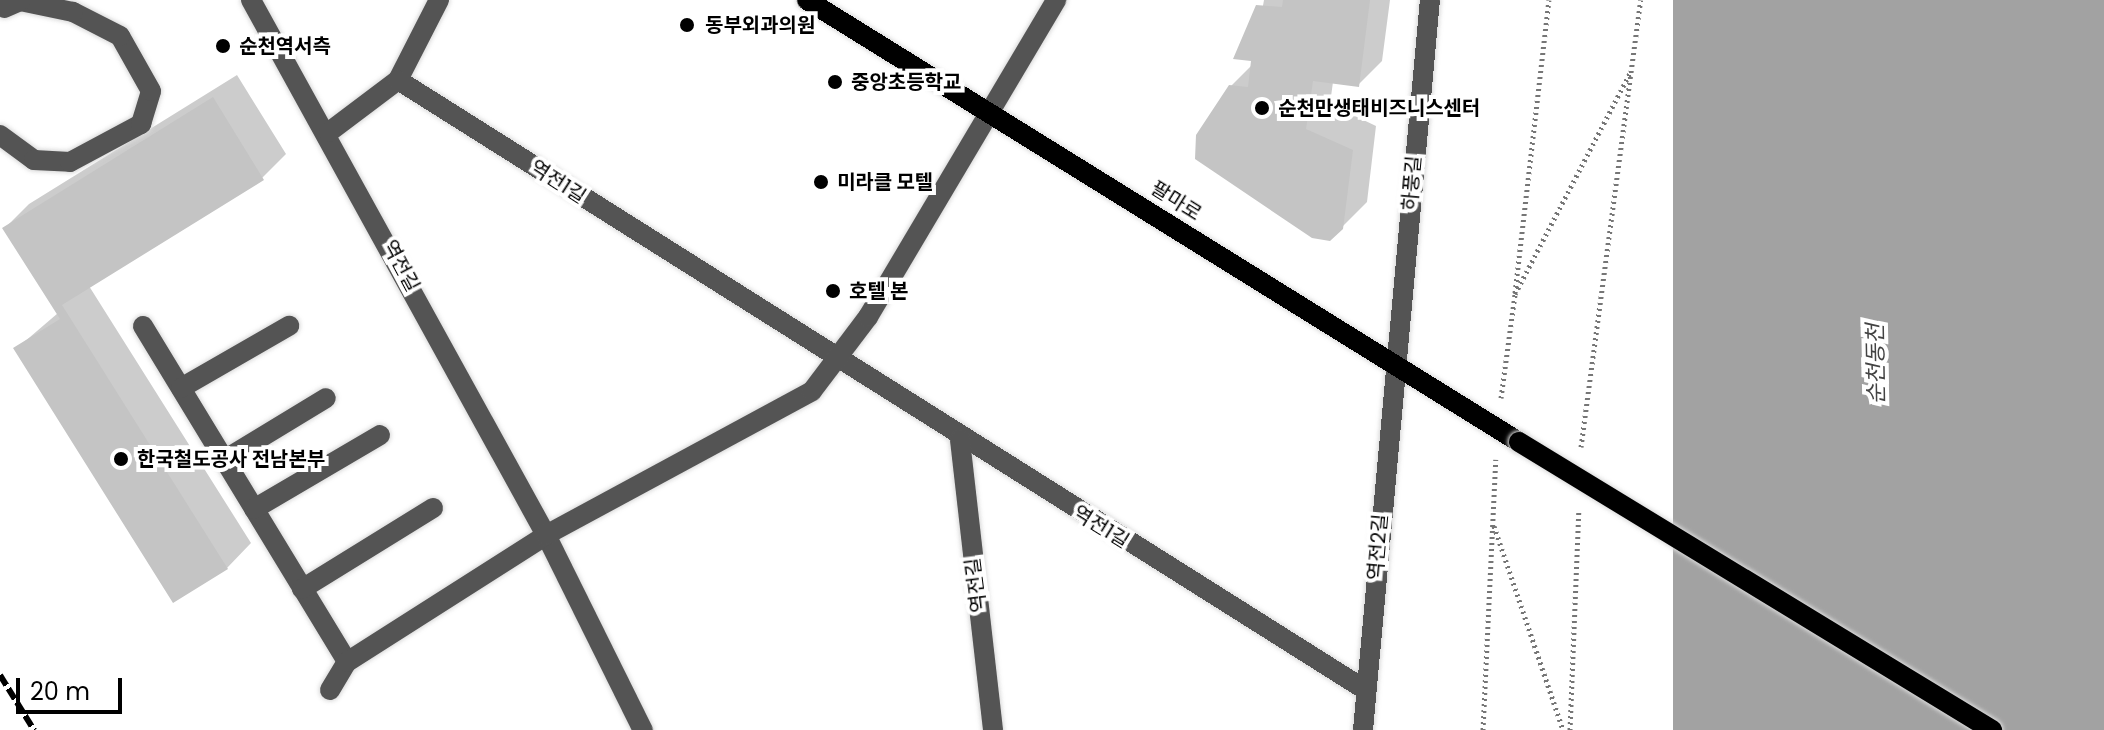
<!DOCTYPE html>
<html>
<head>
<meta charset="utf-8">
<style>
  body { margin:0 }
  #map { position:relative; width:2104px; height:730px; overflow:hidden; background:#fff; font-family:Poppins,"Noto Sans KR",sans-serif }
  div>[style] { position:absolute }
  .water>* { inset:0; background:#a2a2a2; transform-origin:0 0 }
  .shadow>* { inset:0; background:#0003 }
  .building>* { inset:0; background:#c4c4c4 }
  .path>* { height:5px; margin-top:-2.5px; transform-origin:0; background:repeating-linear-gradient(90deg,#767676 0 2px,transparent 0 6px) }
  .roads { filter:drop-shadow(0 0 2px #dbdbdb) drop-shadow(0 0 2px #dbdbdb) }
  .minor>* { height:20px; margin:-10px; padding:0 10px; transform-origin:10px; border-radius:10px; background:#545454 }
  .major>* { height:20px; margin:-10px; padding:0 10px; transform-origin:10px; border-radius:10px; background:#000 }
  .rail>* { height:6px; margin-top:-3px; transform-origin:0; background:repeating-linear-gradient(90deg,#000 0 12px,transparent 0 16px) }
  .bridges { filter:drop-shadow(0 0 2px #dbdbdb) drop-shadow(0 0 2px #dbdbdb) }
  .major-bridge>* { height:20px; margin:-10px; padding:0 10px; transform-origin:10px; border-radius:10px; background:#000 }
  .dots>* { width:22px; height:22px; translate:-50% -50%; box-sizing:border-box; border:4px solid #fff; border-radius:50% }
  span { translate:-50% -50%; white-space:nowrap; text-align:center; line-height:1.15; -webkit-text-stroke:8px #fff; paint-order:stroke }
  .poi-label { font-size:20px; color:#000; font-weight:700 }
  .left { translate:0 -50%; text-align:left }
  .street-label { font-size:20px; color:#000 }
  .water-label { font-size:22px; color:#434343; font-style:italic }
  .scale { position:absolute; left:16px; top:678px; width:106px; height:36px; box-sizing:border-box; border:4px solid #000; border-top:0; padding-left:10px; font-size:24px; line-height:28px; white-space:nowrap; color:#000; -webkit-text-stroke:6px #fff; paint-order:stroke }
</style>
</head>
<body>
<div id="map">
  <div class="water">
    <div style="left:1673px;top:0;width:431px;height:732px"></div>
  </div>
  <div class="shadow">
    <div style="clip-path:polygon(1264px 0,1390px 0,1382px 61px,1358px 85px,1333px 82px,1330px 104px,1376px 126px,1367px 202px,1342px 227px,1231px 86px,1252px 65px)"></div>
    <div style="clip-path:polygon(237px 75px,286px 154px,262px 178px,89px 286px,251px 543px,227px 568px,16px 349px,58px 313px,5px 228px,29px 204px)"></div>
  </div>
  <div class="building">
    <div style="clip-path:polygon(1283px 0,1370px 0,1359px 87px,1313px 81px,1306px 129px,1353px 150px,1343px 229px,1330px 241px,1312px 238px,1195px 159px,1196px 135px,1229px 85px,1248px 87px,1251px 61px,1233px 59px,1256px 5px,1282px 7px)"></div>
    <div style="clip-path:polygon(213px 97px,264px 180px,62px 305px,228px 569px,173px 603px,13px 348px,60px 319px,2px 228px)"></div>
  </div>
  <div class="path">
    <div style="left:1515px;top:293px;width:295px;rotate:-83.4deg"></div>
    <div style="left:1501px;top:398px;width:105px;rotate:-82.3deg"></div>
    <div style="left:1515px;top:294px;width:249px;rotate:-62.5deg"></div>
    <div style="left:1581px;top:447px;width:451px;rotate:-82.4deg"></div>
    <div style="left:1494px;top:526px;width:215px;rotate:71.3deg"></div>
    <div style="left:1483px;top:730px;width:271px;rotate:-87.3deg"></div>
    <div style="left:1570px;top:730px;width:221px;rotate:-87.7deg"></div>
  </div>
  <div class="roads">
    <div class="minor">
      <div style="left:251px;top:0;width:611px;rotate:61.13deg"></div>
      <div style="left:546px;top:535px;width:218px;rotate:63.6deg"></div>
      <div style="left:398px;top:80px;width:90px;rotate:-62.9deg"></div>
      <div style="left:329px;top:132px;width:86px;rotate:-37deg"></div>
      <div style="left:398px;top:80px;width:1142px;rotate:32.23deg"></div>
      <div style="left:0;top:135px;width:42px;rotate:36.3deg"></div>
      <div style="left:34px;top:160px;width:36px;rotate:3deg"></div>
      <div style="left:70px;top:162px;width:81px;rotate:-28.2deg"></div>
      <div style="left:141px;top:124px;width:34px;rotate:-73deg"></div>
      <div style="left:151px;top:91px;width:63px;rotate:-119.4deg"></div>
      <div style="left:120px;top:36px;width:53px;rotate:-152.9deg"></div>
      <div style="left:73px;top:12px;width:54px;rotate:-168.3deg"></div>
      <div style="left:20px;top:1px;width:17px;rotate:156deg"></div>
      <div style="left:143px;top:326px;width:393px;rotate:58.7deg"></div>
      <div style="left:181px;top:388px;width:125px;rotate:-29.9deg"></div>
      <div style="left:960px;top:440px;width:292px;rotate:83.5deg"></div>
      <div style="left:224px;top:460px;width:119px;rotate:-31.3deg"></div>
      <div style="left:254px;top:509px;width:146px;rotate:-30.4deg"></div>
      <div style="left:302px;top:589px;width:154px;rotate:-31.7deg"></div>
      <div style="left:330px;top:690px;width:33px;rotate:-59deg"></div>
      <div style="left:347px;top:662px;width:236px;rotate:-32.5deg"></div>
      <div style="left:546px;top:535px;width:302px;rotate:-28.4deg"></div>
      <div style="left:812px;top:391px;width:93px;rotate:-52.9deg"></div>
      <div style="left:868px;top:317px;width:369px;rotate:-59.3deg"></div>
      <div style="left:1363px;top:730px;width:733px;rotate:-84.76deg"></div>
    </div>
    <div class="major">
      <div style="left:807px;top:0;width:838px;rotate:31.83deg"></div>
    </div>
  </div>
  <div class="rail">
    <div style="left:0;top:675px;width:65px;rotate:58.3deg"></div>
  </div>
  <div class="bridges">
    <div class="major-bridge">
      <div style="left:1519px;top:442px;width:554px;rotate:31.34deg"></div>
    </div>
  </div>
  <div class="dots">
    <div style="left:687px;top:25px;background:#000"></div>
    <div style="left:223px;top:46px;background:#000"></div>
    <div style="left:835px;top:82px;background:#000"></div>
    <div style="left:1262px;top:108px;background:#000"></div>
    <div style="left:821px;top:182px;background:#000"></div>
    <div style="left:833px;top:291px;background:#000"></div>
    <div style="left:121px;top:459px;background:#000"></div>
  </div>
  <div class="poi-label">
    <span class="left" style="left:705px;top:25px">동부외과의원</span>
    <span class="left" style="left:239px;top:46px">순천역서측</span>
    <span class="left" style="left:851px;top:82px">중앙초등학교</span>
    <span class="left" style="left:1278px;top:108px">순천만생태비즈니스센터</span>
    <span class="left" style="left:837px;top:182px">미라클 모텔</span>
    <span class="left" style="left:849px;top:291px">호텔 본</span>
    <span class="left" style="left:137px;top:459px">한국철도공사 전남본부</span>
  </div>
  <div class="street-label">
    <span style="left:558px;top:182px;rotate:33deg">역전1길</span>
    <span style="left:1412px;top:183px;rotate:-85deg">하풍길</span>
    <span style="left:1176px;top:201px;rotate:32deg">팔마로</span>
    <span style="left:401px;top:266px;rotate:62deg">역전길</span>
    <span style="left:1101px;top:527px;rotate:32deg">역전1길</span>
    <span style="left:1378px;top:547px;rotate:-85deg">역전2길</span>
    <span style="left:976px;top:585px;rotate:-97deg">역전길</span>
  </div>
  <div class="water-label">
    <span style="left:1876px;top:364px;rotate:-91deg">순천동천</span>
  </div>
  <div class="scale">20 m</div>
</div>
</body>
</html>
